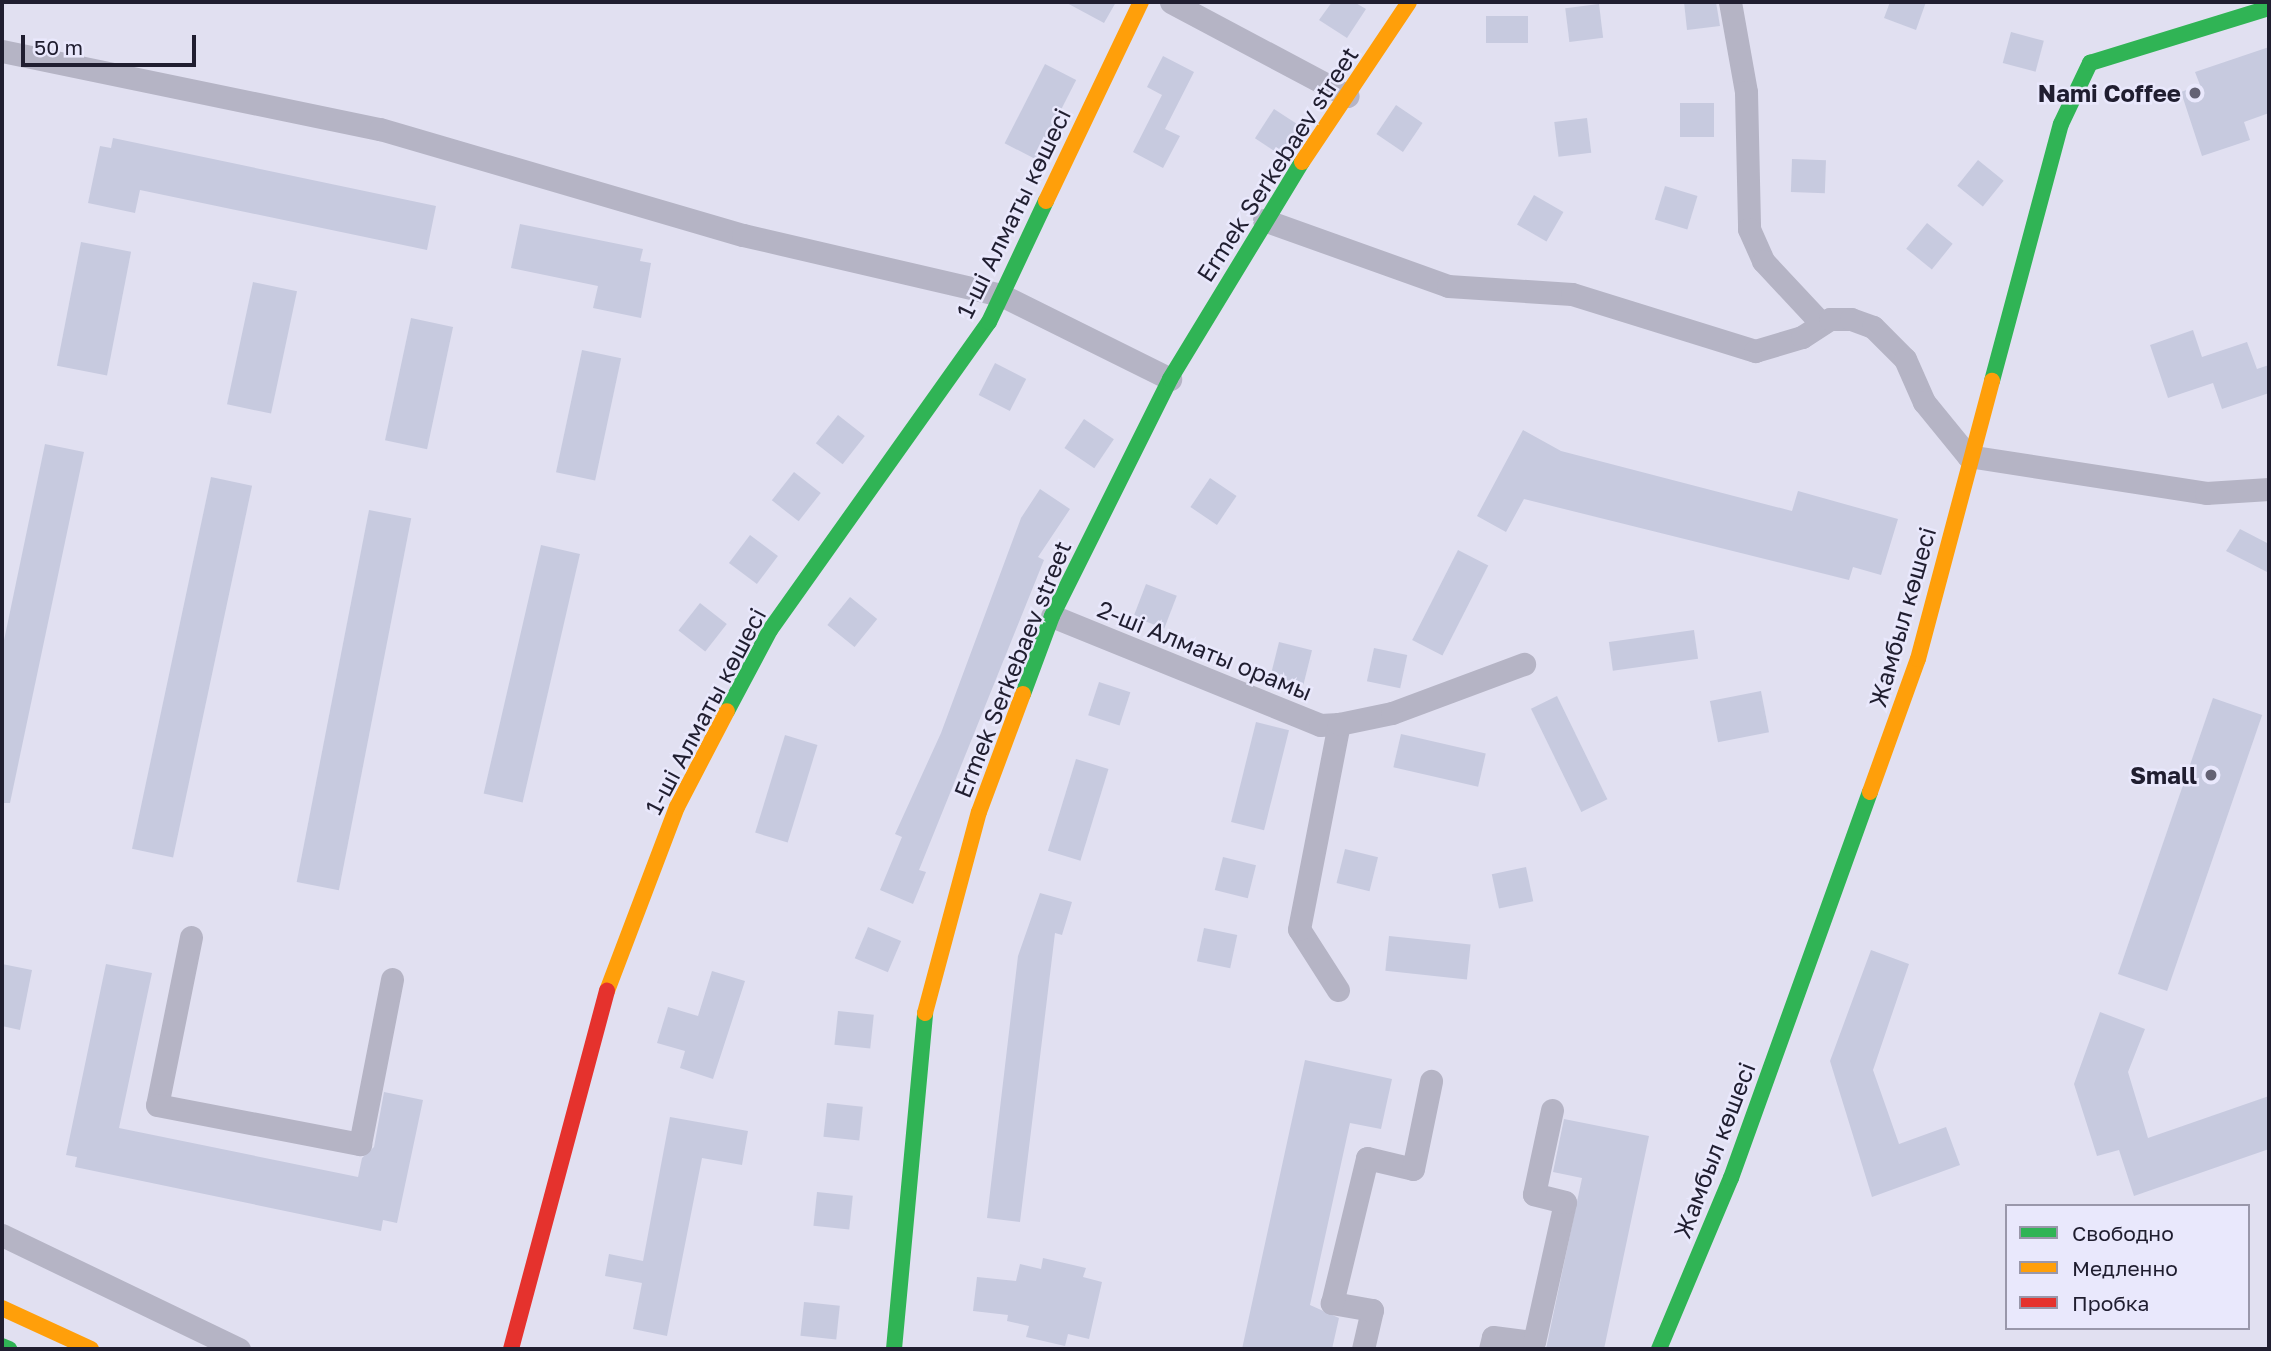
<!DOCTYPE html>
<html>
<head>
<meta charset="utf-8">
<style>
  body { margin:0 }
  #map { position:relative; width:2271px; height:1351px; overflow:hidden; background:#e1e0f1; font-family:"Golos Text",sans-serif }
  div>[style] { position:absolute }
  .building>* { inset:0; background:#c7cadf; transform-origin:0 0 }
  .street>* { height:23px; margin:-11.5px; padding:0 11.5px; transform-origin:11.5px; border-radius:11.5px; background:#b5b4c5 }
  .fast>* { height:16px; margin:-8px; padding:0 8px; transform-origin:8px; border-radius:8px; background:#30b455 }
  .slow>* { height:16px; margin:-8px; padding:0 8px; transform-origin:8px; border-radius:8px; background:#ff9f0a }
  .jam>* { height:16px; margin:-8px; padding:0 8px; transform-origin:8px; border-radius:8px; background:#e5322d }
  .dots>* { width:19px; height:19px; translate:-50% -50%; box-sizing:border-box; border:4px solid #e9e8fc; border-radius:50% }
  span { translate:-50% -50%; white-space:nowrap; text-align:center; line-height:1.15; -webkit-text-stroke:5px #e9e8fc; paint-order:stroke }
  .poi-label { font-size:24px; color:#201e30; font-weight:700 }
  .right { translate:-100% -50%; text-align:right }
  .street-label { font-size:24px; color:#201e30 }
  .frame { position:absolute; inset:0; border:4px solid #201e30; pointer-events:none }
  .legend { position:absolute; left:2005px; top:1204px; width:245px; height:126px; box-sizing:border-box; background:#e9e8fc; border:2px solid #9997aa; margin:0; padding:9px 12px; list-style:none; font-size:21px; color:#201e30 }
  .legend li { display:flex; align-items:center; gap:14px; height:35px }
  .legend b { width:35px; border:2px solid #9997aa }
  .scale { position:absolute; left:21px; top:35px; width:175px; height:32px; box-sizing:border-box; border:4px solid #201e30; border-top:0; padding-left:9px; font-size:21px; line-height:24px; white-space:nowrap; color:#201e30; -webkit-text-stroke:5px #e9e8fc; paint-order:stroke }
</style>
</head>
<body>
<div id="map">
  <div class="building">
    <div style="clip-path:polygon(1065px 2px,1116px 2px,1104px 23px)"></div>
    <div style="clip-path:polygon(1332px 2px,1354px 2px,1366px 9px,1347px 38px,1319px 20px)"></div>
    <div style="clip-path:polygon(1684px 2px,1716px 2px,1720px 26px,1687px 30px)"></div>
    <div style="clip-path:polygon(1890px 2px,1926px 2px,1916px 30px,1884px 18px)"></div>
    <div style="left:1599px;top:4px;width:34px;height:34px;rotate:83deg"></div>
    <div style="left:1528px;top:16px;width:27px;height:42px;rotate:90deg"></div>
    <div style="left:2011px;top:32px;width:34px;height:32px;rotate:15deg"></div>
    <div style="clip-path:polygon(2269px 47px,2269px 113px,2244px 122px,2250px 140px,2202px 156px,2181px 92px,2200px 85px,2195px 72px)"></div>
    <div style="clip-path:polygon(1163px 56px,1194px 72px,1165px 129px,1180px 136px,1163px 168px,1133px 152px,1162px 95px,1147px 87px)"></div>
    <div style="left:1045px;top:64px;width:35px;height:89px;rotate:27deg"></div>
    <div style="left:1680px;top:103px;width:34px;height:34px"></div>
    <div style="left:1396px;top:105px;width:32px;height:35px;rotate:34deg"></div>
    <div style="left:1274px;top:109px;width:33px;height:35px;rotate:33deg"></div>
    <div style="left:1587px;top:118px;width:35px;height:33px;rotate:83deg"></div>
    <div style="clip-path:polygon(113px 138px,436px 206px,427px 250px,140px 190px,135px 213px,88px 203px,100px 146px,111px 148px)"></div>
    <div style="left:1792px;top:159px;width:34px;height:33px;rotate:2deg"></div>
    <div style="left:1978px;top:160px;width:33px;height:33px;rotate:39deg"></div>
    <div style="left:1665px;top:186px;width:34px;height:35px;rotate:17deg"></div>
    <div style="left:1534px;top:195px;width:34px;height:34px;rotate:30deg"></div>
    <div style="left:1927px;top:223px;width:33px;height:33px;rotate:39deg"></div>
    <div style="clip-path:polygon(520px 224px,643px 249px,640px 261px,651px 263px,641px 318px,593px 308px,598px 286px,511px 268px)"></div>
    <div style="left:81px;top:242px;width:51px;height:126px;rotate:11deg"></div>
    <div style="left:253px;top:282px;width:45px;height:125px;rotate:12deg"></div>
    <div style="left:411px;top:318px;width:43px;height:125px;rotate:12deg"></div>
    <div style="clip-path:polygon(2193px 330px,2202px 357px,2247px 342px,2257px 369px,2269px 365px,2269px 393px,2222px 409px,2213px 383px,2168px 398px,2150px 345px)"></div>
    <div style="left:582px;top:350px;width:40px;height:125px;rotate:12deg"></div>
    <div style="left:995px;top:363px;width:35px;height:36px;rotate:27deg"></div>
    <div style="left:838px;top:415px;width:34px;height:36px;rotate:38deg"></div>
    <div style="left:1084px;top:419px;width:36px;height:35px;rotate:34deg"></div>
    <div style="clip-path:polygon(1523px 430px,1561px 451px,1792px 511px,1798px 491px,1898px 519px,1881px 575px,1853px 567px,1849px 580px,1524px 499px,1506px 532px,1477px 516px)"></div>
    <div style="clip-path:polygon(45px 444px,84px 452px,10px 803px,2px 803px,2px 650px)"></div>
    <div style="left:794px;top:472px;width:34px;height:36px;rotate:38deg"></div>
    <div style="left:211px;top:477px;width:42px;height:380px;rotate:12deg"></div>
    <div style="left:1210px;top:478px;width:32px;height:35px;rotate:34deg"></div>
    <div style="clip-path:polygon(1040px 489px,1070px 509px,1038px 557px,1044px 560px,919px 870px,926px 872px,913px 904px,880px 890px,902px 837px,895px 834px,941px 733px,1021px 518px)"></div>
    <div style="left:369px;top:510px;width:43px;height:379px;rotate:11deg"></div>
    <div style="clip-path:polygon(2240px 529px,2269px 544px,2269px 573px,2226px 551px)"></div>
    <div style="left:750px;top:535px;width:35px;height:35px;rotate:37deg"></div>
    <div style="left:541px;top:545px;width:40px;height:255px;rotate:13deg"></div>
    <div style="left:1458px;top:550px;width:34px;height:101px;rotate:27deg"></div>
    <div style="left:1146px;top:584px;width:33px;height:35px;rotate:21deg"></div>
    <div style="left:850px;top:597px;width:35px;height:36px;rotate:39deg"></div>
    <div style="left:700px;top:603px;width:34px;height:35px;rotate:38deg"></div>
    <div style="left:1694px;top:630px;width:29px;height:86px;rotate:82deg"></div>
    <div style="left:1279px;top:642px;width:34px;height:35px;rotate:14deg"></div>
    <div style="left:1374px;top:648px;width:34px;height:34px;rotate:12deg"></div>
    <div style="left:1099px;top:682px;width:33px;height:35px;rotate:18deg"></div>
    <div style="left:1761px;top:691px;width:42px;height:52px;rotate:79deg"></div>
    <div style="left:1557px;top:696px;width:115px;height:29px;rotate:64deg"></div>
    <div style="left:2213px;top:698px;width:52px;height:292px;rotate:19deg"></div>
    <div style="left:1256px;top:722px;width:34px;height:103px;rotate:14deg"></div>
    <div style="left:1401px;top:734px;width:87px;height:34px;rotate:13deg"></div>
    <div style="left:785px;top:735px;width:34px;height:102px;rotate:17deg"></div>
    <div style="left:1076px;top:759px;width:34px;height:96px;rotate:17deg"></div>
    <div style="left:1345px;top:849px;width:34px;height:35px;rotate:14deg"></div>
    <div style="left:1223px;top:857px;width:34px;height:34px;rotate:14deg"></div>
    <div style="left:1526px;top:867px;width:35px;height:35px;rotate:78deg"></div>
    <div style="clip-path:polygon(1040px 893px,1072px 902px,1062px 935px,1055px 933px,1020px 1222px,987px 1218px,1018px 956px)"></div>
    <div style="left:868px;top:927px;width:36px;height:34px;rotate:23deg"></div>
    <div style="left:1204px;top:928px;width:34px;height:34px;rotate:12deg"></div>
    <div style="left:1389px;top:936px;width:82px;height:35px;rotate:6deg"></div>
    <div style="clip-path:polygon(1871px 950px,1909px 964px,1873px 1070px,1899px 1144px,1946px 1127px,1960px 1165px,1872px 1197px,1830px 1061px)"></div>
    <div style="clip-path:polygon(2px 964px,32px 970px,20px 1030px,2px 1026px)"></div>
    <div style="clip-path:polygon(106px 964px,152px 973px,119px 1128px,358px 1177px,362px 1158px,374px 1147px,384px 1092px,423px 1100px,397px 1223px,383px 1220px,381px 1231px,75px 1167px,77px 1157px,66px 1155px)"></div>
    <div style="clip-path:polygon(712px 971px,745px 981px,713px 1079px,680px 1068px,685px 1051px,657px 1043px,668px 1007px,698px 1016px)"></div>
    <div style="left:838px;top:1011px;width:36px;height:34px;rotate:6deg"></div>
    <div style="clip-path:polygon(2100px 1012px,2145px 1029px,2128px 1072px,2148px 1138px,2269px 1096px,2269px 1149px,2134px 1196px,2119px 1150px,2097px 1156px,2074px 1084px)"></div>
    <div style="clip-path:polygon(1305px 1060px,1392px 1079px,1381px 1129px,1350px 1123px,1310px 1305px,1339px 1318px,1332px 1349px,1242px 1349px)"></div>
    <div style="left:827px;top:1103px;width:36px;height:34px;rotate:6deg"></div>
    <div style="clip-path:polygon(670px 1117px,748px 1131px,742px 1165px,702px 1158px,667px 1336px,633px 1329px,642px 1283px,605px 1276px,609px 1254px,643px 1261px)"></div>
    <div style="clip-path:polygon(1564px 1119px,1649px 1136px,1604px 1349px,1546px 1349px,1582px 1178px,1553px 1172px)"></div>
    <div style="left:817px;top:1192px;width:36px;height:34px;rotate:6deg"></div>
    <div style="clip-path:polygon(1043px 1258px,1086px 1268px,1083px 1277px,1102px 1282px,1089px 1339px,1068px 1334px,1065px 1346px,1026px 1337px,1029px 1326px,1007px 1321px,1008px 1315px,973px 1311px,977px 1277px,1016px 1281px,1020px 1264px,1041px 1269px)"></div>
    <div style="left:804px;top:1302px;width:36px;height:34px;rotate:6deg"></div>
  </div>
  <div class="street">
    <div style="left:1171px;top:2px;width:200px;rotate:28deg"></div>
    <div style="left:1730px;top:2px;width:91px;rotate:79.9deg"></div>
    <div style="left:1746px;top:92px;width:137px;rotate:88.7deg"></div>
    <div style="left:1749px;top:229px;width:35px;rotate:66deg"></div>
    <div style="left:1763px;top:261px;width:86px;rotate:46.9deg"></div>
    <div style="left:2px;top:51px;width:386px;rotate:11.7deg"></div>
    <div style="left:380px;top:129px;width:378px;rotate:16.3deg"></div>
    <div style="left:743px;top:235px;width:265px;rotate:13.1deg"></div>
    <div style="left:1001px;top:295px;width:189px;rotate:26.4deg"></div>
    <div style="left:1264px;top:220px;width:195px;rotate:19.7deg"></div>
    <div style="left:1448px;top:286px;width:124px;rotate:3.7deg"></div>
    <div style="left:1572px;top:294px;width:192px;rotate:17.3deg"></div>
    <div style="left:1755px;top:351px;width:49px;rotate:-16.6deg"></div>
    <div style="left:1802px;top:337px;width:33px;rotate:-33deg"></div>
    <div style="left:1830px;top:319px;width:21px"></div>
    <div style="left:1851px;top:319px;width:23px;rotate:20deg"></div>
    <div style="left:1873px;top:327px;width:45px;rotate:45deg"></div>
    <div style="left:1905px;top:359px;width:47px;rotate:66.2deg"></div>
    <div style="left:1924px;top:402px;width:70px;rotate:50.8deg"></div>
    <div style="left:1968px;top:456px;width:241px;rotate:8.8deg"></div>
    <div style="left:2206px;top:493px;width:63px;rotate:-3.6deg"></div>
    <div style="left:1052px;top:616px;width:289px;rotate:22.1deg"></div>
    <div style="left:1320px;top:725px;width:19px;rotate:-3deg"></div>
    <div style="left:191px;top:937px;width:171px;rotate:101.4deg"></div>
    <div style="left:157px;top:1105px;width:207px;rotate:10.9deg"></div>
    <div style="left:360px;top:1144px;width:168px;rotate:-79deg"></div>
    <div style="left:1338px;top:990px;width:72px;rotate:-122.6deg"></div>
    <div style="left:1299px;top:929px;width:209px;rotate:-79deg"></div>
    <div style="left:1339px;top:724px;width:54px;rotate:-11.7deg"></div>
    <div style="left:1392px;top:713px;width:141px;rotate:-20.4deg"></div>
    <div style="left:2px;top:1235px;width:263px;rotate:25.7deg"></div>
    <div style="left:1363px;top:1349px;width:40px;rotate:-77deg"></div>
    <div style="left:1372px;top:1310px;width:41px;rotate:-170.1deg"></div>
    <div style="left:1332px;top:1303px;width:149px;rotate:-76.4deg"></div>
    <div style="left:1367px;top:1158px;width:47px;rotate:13.4deg"></div>
    <div style="left:1413px;top:1169px;width:90px;rotate:-78.4deg"></div>
    <div style="left:1490px;top:1349px;width:12px;rotate:-76deg"></div>
    <div style="left:1493px;top:1337px;width:41px;rotate:7deg"></div>
    <div style="left:1534px;top:1342px;width:143px;rotate:-77.5deg"></div>
    <div style="left:1565px;top:1202px;width:32px;rotate:-166deg"></div>
    <div style="left:1534px;top:1194px;width:86px;rotate:-77.9deg"></div>
  </div>
  <div class="fast">
    <div style="left:1992px;top:381px;width:266px;rotate:-75deg"></div>
    <div style="left:2061px;top:124px;width:68px;rotate:-64.6deg"></div>
    <div style="left:2090px;top:63px;width:187px;rotate:-17.1deg"></div>
    <div style="left:1023px;top:694px;width:83px;rotate:-69.6deg"></div>
    <div style="left:1052px;top:616px;width:265px;rotate:-63.5deg"></div>
    <div style="left:1170px;top:379px;width:254px;rotate:-58.7deg"></div>
    <div style="left:727px;top:711px;width:92px;rotate:-62deg"></div>
    <div style="left:770px;top:630px;width:378px;rotate:-54.6deg"></div>
    <div style="left:989px;top:322px;width:134px;rotate:-64.8deg"></div>
    <div style="left:2px;top:1346px;width:8px;rotate:23deg"></div>
    <div style="left:894px;top:1349px;width:337px;rotate:-84.7deg"></div>
    <div style="left:1659px;top:1349px;width:186px;rotate:-67.2deg"></div>
    <div style="left:1731px;top:1178px;width:410px;rotate:-70.2deg"></div>
  </div>
  <div class="slow">
    <div style="left:1302px;top:162px;width:192px;rotate:-56.2deg"></div>
    <div style="left:1046px;top:201px;width:221px;rotate:-64.5deg"></div>
    <div style="left:1870px;top:792px;width:141px;rotate:-70.2deg"></div>
    <div style="left:1918px;top:659px;width:288px;rotate:-75.1deg"></div>
    <div style="left:607px;top:991px;width:197px;rotate:-69.2deg"></div>
    <div style="left:677px;top:807px;width:108px;rotate:-62.5deg"></div>
    <div style="left:925px;top:1013px;width:208px;rotate:-75deg"></div>
    <div style="left:979px;top:812px;width:126px;rotate:-69.6deg"></div>
    <div style="left:2px;top:1308px;width:98px;rotate:24.7deg"></div>
  </div>
  <div class="jam">
    <div style="left:511px;top:1349px;width:371px;rotate:-75deg"></div>
  </div>
  <div class="dots">
    <div style="left:2195px;top:93px;background:#646274"></div>
    <div style="left:2211px;top:775px;background:#646274"></div>
  </div>
  <div class="poi-label">
    <span class="right" style="left:2181px;top:93px">Nami Coffee</span>
    <span class="right" style="left:2197px;top:775px">Small</span>
  </div>
  <div class="street-label">
    <span style="left:1277px;top:164px;rotate:-57deg">Ermek Serkebaev street</span>
    <span style="left:1013px;top:213px;rotate:-64deg">1-ші Алматы көшесі</span>
    <span style="left:1902px;top:617px;rotate:-74deg">Жамбыл көшесі</span>
    <span style="left:1205px;top:650px;rotate:22deg">2-ші Алматы орамы</span>
    <span style="left:1012px;top:669px;rotate:-68deg">Ermek Serkebaev street</span>
    <span style="left:705px;top:711px;rotate:-62deg">1-ші Алматы көшесі</span>
    <span style="left:1714px;top:1150px;rotate:-69deg">Жамбыл көшесі</span>
  </div>
  <div class="frame"></div>
  <ul class="legend">
  <li><b style="height:9px;background:#30b455"></b>Свободно</li>
  <li><b style="height:9px;background:#ff9f0a"></b>Медленно</li>
  <li><b style="height:9px;background:#e5322d"></b>Пробка</li>
  </ul>
  <div class="scale">50 m</div>
</div>
</body>
</html>
